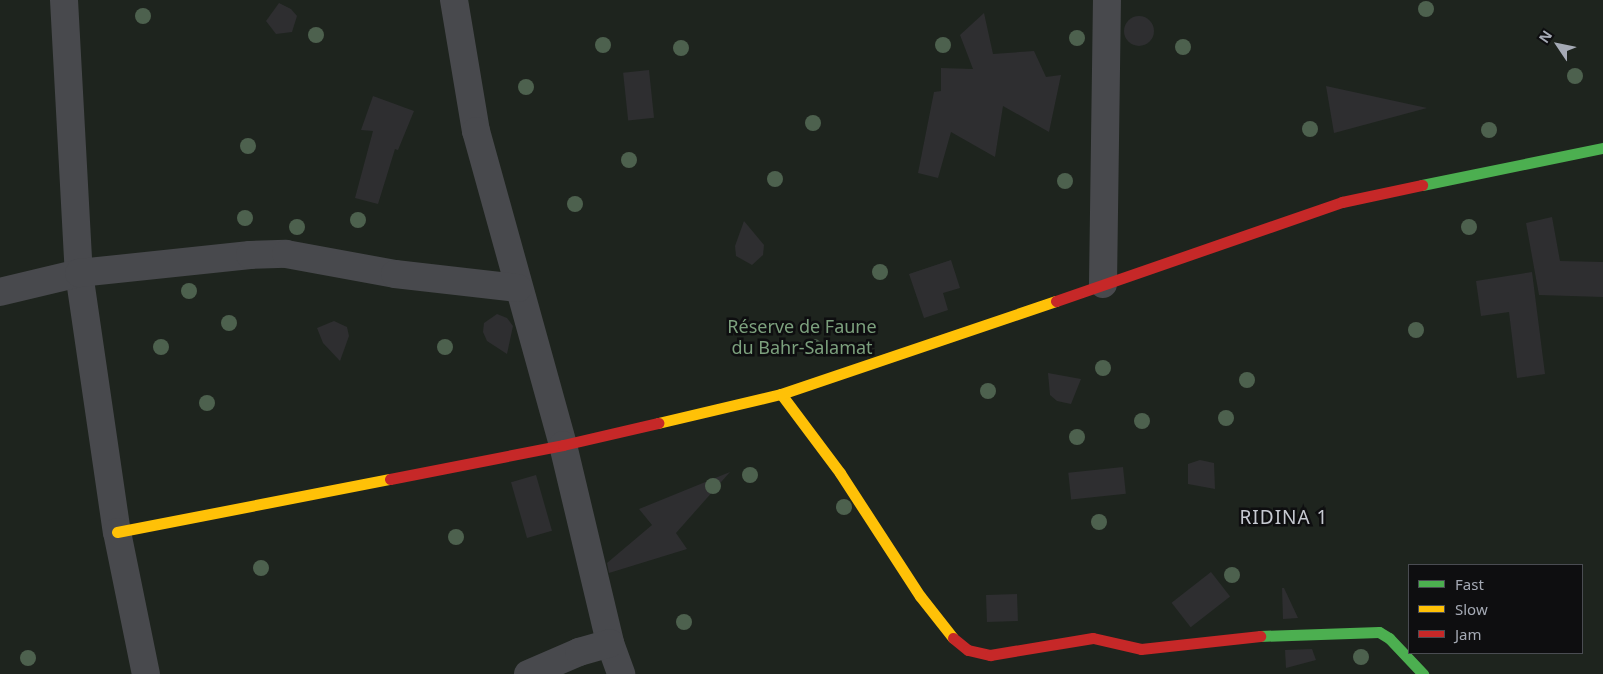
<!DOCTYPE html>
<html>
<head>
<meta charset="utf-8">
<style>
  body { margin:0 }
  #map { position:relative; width:1603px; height:674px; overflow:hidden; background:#141414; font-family:"Noto Sans",sans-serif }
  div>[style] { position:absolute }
  .green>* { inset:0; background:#1e241e }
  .building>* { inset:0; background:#2e2e30; transform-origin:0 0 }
  .round { border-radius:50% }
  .street>* { height:28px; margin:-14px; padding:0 14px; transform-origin:14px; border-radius:14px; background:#48494d }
  .fast>* { height:11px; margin:-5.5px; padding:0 5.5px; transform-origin:5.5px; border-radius:5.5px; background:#4caf50 }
  .slow>* { height:11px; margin:-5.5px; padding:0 5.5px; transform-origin:5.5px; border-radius:5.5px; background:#ffc107 }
  .jam>* { height:11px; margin:-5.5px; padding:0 5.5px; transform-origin:5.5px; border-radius:5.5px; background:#c62828 }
  .trees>* { width:16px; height:16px; margin:-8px; border-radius:50%; background:#4d614e }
  span { translate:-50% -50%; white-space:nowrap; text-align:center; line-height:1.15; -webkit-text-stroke:5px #0e0e10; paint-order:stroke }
  .park-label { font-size:18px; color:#7ca07d }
  .neighbourhood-label { font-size:19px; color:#c6c9d1; letter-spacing:1px }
  .legend { position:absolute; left:1408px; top:564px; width:175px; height:90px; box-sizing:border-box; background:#0e0e10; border:1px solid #4a4c52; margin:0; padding:6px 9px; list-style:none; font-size:15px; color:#a5aab5 }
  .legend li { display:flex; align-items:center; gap:10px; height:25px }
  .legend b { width:25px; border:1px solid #4a4c52 }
  .north { position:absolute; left:1533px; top:20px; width:50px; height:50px; -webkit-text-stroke:4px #0e0e10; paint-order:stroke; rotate:304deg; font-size:14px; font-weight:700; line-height:20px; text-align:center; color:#a5aab5 }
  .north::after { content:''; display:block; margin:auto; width:18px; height:22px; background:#a5aab5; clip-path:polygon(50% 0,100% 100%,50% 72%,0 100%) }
</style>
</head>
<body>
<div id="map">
  <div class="green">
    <div style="clip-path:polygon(evenodd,0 0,1603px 0,1603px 674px,0 674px,0 0,1409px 565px,1582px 565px,1582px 653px,1409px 653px,1409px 565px)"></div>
  </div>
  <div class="building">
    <div style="clip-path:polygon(279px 3px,291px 9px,297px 16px,292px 32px,276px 34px,266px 21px)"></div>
    <div style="clip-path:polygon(984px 13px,993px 54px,1034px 51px,1046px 77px,1061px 75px,1049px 132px,1003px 106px,995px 157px,951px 132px,938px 178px,918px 173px,934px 92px,941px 91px,941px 68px,973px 69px,960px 35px)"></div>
    <div class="round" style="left:1124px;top:16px;width:30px;height:30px"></div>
    <div style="left:649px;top:70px;width:48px;height:26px;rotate:84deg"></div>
    <div style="clip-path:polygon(1326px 86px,1427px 108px,1334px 133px)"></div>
    <div style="clip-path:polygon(373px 96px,414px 111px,398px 150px,395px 149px,378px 204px,355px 198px,373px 131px,361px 130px)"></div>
    <div style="clip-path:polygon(1552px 217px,1560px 261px,1603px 262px,1603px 297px,1539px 295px,1526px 223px)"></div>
    <div style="clip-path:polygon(744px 221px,764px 245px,763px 255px,752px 265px,736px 256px,735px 246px)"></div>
    <div style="clip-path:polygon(951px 260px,960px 288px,943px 293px,948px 310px,924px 318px,909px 274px)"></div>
    <div style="clip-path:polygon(1532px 272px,1545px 374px,1517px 378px,1509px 312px,1481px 316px,1476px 281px)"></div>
    <div style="clip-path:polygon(497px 314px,507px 318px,513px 326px,507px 354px,487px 341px,483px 332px,484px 323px)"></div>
    <div style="clip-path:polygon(334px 321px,347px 327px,349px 336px,340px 361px,323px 343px,317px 328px)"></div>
    <div style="clip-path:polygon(1048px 373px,1081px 379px,1071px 404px,1057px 401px,1050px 395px)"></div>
    <div style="clip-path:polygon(1200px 460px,1214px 463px,1215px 489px,1188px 484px,1188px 464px)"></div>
    <div style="left:1123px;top:467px;width:27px;height:55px;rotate:84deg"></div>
    <div style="clip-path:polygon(730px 472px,676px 533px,687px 549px,609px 573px,607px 563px,652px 525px,639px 509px)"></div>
    <div style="left:536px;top:475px;width:58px;height:26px;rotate:74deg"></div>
    <div style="left:1211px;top:572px;width:31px;height:50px;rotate:52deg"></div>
    <div style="clip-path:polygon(1282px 588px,1284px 588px,1298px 618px,1283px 619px)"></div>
    <div style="left:1017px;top:594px;width:27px;height:31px;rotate:88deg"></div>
    <div style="clip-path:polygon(1312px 649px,1316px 660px,1286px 668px,1285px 650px)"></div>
  </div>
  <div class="street">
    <div style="left:64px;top:0;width:273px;rotate:86.9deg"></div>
    <div style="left:79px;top:273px;width:262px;rotate:81.7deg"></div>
    <div style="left:117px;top:532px;width:145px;rotate:78.5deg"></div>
    <div style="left:454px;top:0;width:133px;rotate:80.5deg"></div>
    <div style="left:476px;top:131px;width:326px;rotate:74.5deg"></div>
    <div style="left:563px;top:445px;width:204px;rotate:76.6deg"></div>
    <div style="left:610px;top:643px;width:33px;rotate:70deg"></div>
    <div style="left:1103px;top:284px;width:284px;rotate:-89.2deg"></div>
    <div style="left:0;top:292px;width:81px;rotate:-13.5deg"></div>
    <div style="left:79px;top:273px;width:172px;rotate:-6deg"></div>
    <div style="left:250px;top:255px;width:36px;rotate:-2deg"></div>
    <div style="left:286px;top:254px;width:111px;rotate:10.4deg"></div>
    <div style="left:395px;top:274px;width:124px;rotate:6.5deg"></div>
    <div style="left:528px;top:674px;width:56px;rotate:-23.3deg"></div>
    <div style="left:579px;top:652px;width:32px;rotate:-16deg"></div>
  </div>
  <div class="fast">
    <div style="left:1422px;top:185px;width:185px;rotate:-11.6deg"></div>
    <div style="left:1260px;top:636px;width:119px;rotate:-1.9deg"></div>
    <div style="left:1379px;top:632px;width:12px;rotate:31deg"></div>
    <div style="left:1389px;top:638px;width:50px;rotate:46.6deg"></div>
  </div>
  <div class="slow">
    <div style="left:781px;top:394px;width:99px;rotate:53.2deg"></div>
    <div style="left:840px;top:473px;width:147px;rotate:57deg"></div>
    <div style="left:920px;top:596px;width:53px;rotate:51.8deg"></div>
    <div style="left:658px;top:423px;width:126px;rotate:-13.3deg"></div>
    <div style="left:781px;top:394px;width:290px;rotate:-18.7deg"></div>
    <div style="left:117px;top:532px;width:278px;rotate:-11deg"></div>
  </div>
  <div class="jam">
    <div style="left:1056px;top:301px;width:303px;rotate:-19.1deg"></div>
    <div style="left:1342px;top:202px;width:82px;rotate:-12deg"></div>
    <div style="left:390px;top:479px;width:176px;rotate:-11.1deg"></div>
    <div style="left:563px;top:445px;width:98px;rotate:-13deg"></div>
    <div style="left:953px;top:638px;width:19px;rotate:39deg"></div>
    <div style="left:968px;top:650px;width:23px;rotate:13deg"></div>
    <div style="left:990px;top:655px;width:104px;rotate:-9.4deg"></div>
    <div style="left:1093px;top:638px;width:49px;rotate:12.9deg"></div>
    <div style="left:1141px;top:649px;width:120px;rotate:-6.2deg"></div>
  </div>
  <div class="trees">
    <div style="left:1426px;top:9px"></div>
    <div style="left:143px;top:16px"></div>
    <div style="left:316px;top:35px"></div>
    <div style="left:1077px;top:38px"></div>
    <div style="left:603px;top:45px"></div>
    <div style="left:943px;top:45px"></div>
    <div style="left:1183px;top:47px"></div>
    <div style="left:681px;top:48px"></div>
    <div style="left:1575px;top:76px"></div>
    <div style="left:526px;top:87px"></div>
    <div style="left:813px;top:123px"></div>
    <div style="left:1310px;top:129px"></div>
    <div style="left:1489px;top:130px"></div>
    <div style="left:248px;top:146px"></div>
    <div style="left:629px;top:160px"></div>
    <div style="left:775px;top:179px"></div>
    <div style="left:1065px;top:181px"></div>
    <div style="left:575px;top:204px"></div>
    <div style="left:245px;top:218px"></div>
    <div style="left:358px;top:220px"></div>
    <div style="left:297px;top:227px"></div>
    <div style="left:1469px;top:227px"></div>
    <div style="left:880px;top:272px"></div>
    <div style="left:189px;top:291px"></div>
    <div style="left:229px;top:323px"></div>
    <div style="left:1416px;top:330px"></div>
    <div style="left:161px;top:347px"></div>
    <div style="left:445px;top:347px"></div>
    <div style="left:814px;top:347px"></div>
    <div style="left:1103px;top:368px"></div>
    <div style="left:1247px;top:380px"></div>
    <div style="left:988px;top:391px"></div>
    <div style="left:207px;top:403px"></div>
    <div style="left:1226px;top:418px"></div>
    <div style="left:1142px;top:421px"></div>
    <div style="left:1077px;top:437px"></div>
    <div style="left:750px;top:475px"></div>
    <div style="left:713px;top:486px"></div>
    <div style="left:844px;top:507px"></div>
    <div style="left:1099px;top:522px"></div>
    <div style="left:456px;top:537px"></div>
    <div style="left:261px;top:568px"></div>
    <div style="left:1232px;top:575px"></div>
    <div style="left:684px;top:622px"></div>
    <div style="left:1361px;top:657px"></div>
    <div style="left:28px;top:658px"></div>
  </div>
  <div class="park-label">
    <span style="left:802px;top:337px">Réserve de Faune<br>du Bahr-Salamat</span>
  </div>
  <div class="neighbourhood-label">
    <span style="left:1284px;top:518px">RIDINA 1</span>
  </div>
  <ul class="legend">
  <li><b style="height:6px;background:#4caf50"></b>Fast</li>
  <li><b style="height:6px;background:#ffc107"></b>Slow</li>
  <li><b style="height:6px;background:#c62828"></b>Jam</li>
  </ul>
  <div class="north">N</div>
</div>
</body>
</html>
